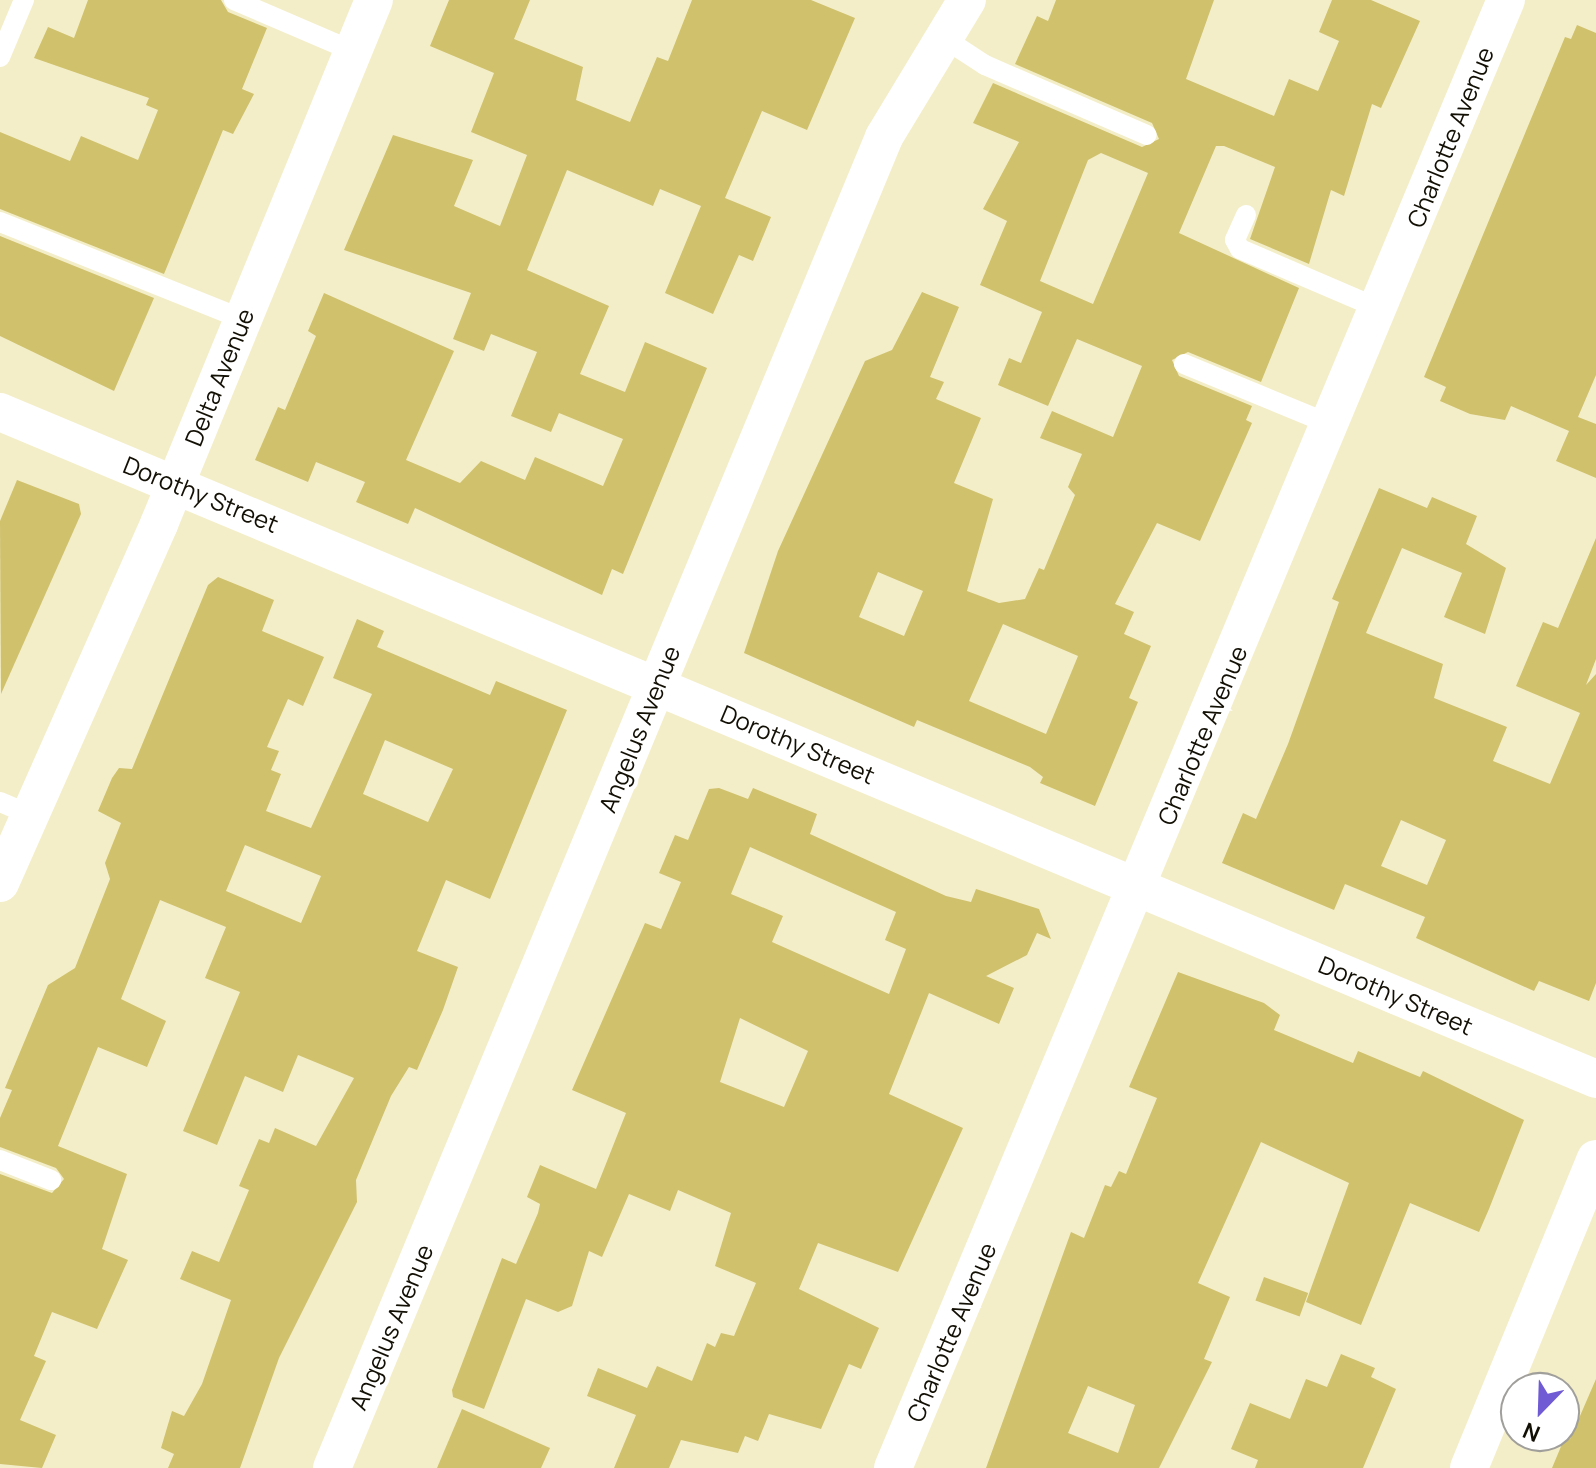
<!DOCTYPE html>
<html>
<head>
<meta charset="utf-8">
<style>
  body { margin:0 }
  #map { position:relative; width:1596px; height:1468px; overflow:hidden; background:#f4eec8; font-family:Manrope,sans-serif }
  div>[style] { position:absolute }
  .building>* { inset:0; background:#d0c16d; transform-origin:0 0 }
  .service>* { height:20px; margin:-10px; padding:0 10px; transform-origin:10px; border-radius:10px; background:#fff }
  .minor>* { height:38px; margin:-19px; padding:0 19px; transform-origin:19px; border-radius:19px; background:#fff }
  span { translate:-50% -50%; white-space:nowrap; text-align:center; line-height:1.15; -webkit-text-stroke:8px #fff; paint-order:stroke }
  .street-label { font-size:24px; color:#120f04 }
  .north { position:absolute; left:1500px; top:1372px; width:80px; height:80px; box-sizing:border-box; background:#fff; border:2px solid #a09f9b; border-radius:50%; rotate:203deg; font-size:22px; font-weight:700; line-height:32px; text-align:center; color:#120f04 }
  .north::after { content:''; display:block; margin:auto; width:28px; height:36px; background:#715bd5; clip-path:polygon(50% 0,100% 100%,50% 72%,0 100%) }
</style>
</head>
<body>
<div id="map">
  <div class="building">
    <div style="clip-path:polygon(88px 0,221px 0,228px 12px,267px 28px,242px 89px,254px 94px,233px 134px,223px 130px,164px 274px,0 209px,0 132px,70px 161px,81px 136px,138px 160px,158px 110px,146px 105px,149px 98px,34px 58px,48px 27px,74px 38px)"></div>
    <div style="clip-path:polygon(449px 0,530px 0,514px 39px,583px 67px,576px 100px,630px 122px,657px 57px,668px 61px,692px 0,811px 0,855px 18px,807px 130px,762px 111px,725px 198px,771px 217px,753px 261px,739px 255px,713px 314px,665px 293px,701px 206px,660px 189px,653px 206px,567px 170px,527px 270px,609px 306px,580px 374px,625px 392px,645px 342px,707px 368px,623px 574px,612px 569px,602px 595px,415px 508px,408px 524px,356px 502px,365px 482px,316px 462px,308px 482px,255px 460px,278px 407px,285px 410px,316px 336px,308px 331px,324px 293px,454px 351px,406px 460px,460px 483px,481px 461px,525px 480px,535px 457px,603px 486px,623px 439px,559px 413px,551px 432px,511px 416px,537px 352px,491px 334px,484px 351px,453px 339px,471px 293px,344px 250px,393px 135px,473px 160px,454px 206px,500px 226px,527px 155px,471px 132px,494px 73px,430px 46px)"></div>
    <div style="clip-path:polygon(evenodd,1056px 0,1214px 0,1186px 79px,1274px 116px,1289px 79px,1318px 91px,1339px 41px,1319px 32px,1332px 0,1371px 0,1420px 21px,1381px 108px,1372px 104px,1344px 196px,1331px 190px,1309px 264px,1250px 239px,1275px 167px,1224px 146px,1216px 146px,1179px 233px,1299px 288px,1261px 382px,1188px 352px,1172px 360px,1179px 376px,1252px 406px,1246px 420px,1252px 423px,1200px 541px,1157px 523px,1115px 604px,1134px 612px,1124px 634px,1151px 646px,1129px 698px,1138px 702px,1095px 806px,1040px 783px,1043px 777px,1030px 767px,917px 720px,914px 727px,744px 653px,778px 551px,865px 361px,892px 350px,922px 292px,959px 307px,930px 377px,944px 382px,936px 399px,981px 418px,954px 483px,993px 499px,967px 591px,999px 603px,1025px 599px,1039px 568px,1044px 570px,1075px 495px,1068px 487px,1082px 454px,1040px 438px,1052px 411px,1113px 437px,1142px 366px,1077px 339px,1048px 406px,998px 385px,1009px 358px,1021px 363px,1042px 312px,980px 285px,1007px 221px,983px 209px,1019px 142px,973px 123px,993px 83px,1142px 147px,1159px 139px,1152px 123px,1015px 64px,1037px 16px,1048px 21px,1056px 0,1101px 153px,1148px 173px,1093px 304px,1040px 281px,1088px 160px,1101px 153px,1056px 0,878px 572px,923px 591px,904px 636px,859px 617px,878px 572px,1056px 0,1003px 624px,1078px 656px,1046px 734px,969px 701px,1003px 624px)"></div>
    <div style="clip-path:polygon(1577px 25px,1596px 33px,1596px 375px,1578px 417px,1596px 424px,1596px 478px,1556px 461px,1569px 431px,1511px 406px,1505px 420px,1470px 414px,1440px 401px,1446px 387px,1424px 377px,1565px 37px,1571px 39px)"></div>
    <div style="clip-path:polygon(0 236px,154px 298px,114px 391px,0 336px)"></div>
    <div style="clip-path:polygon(17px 480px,79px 504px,81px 514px,1px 694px,0 521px)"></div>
    <div style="clip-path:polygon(evenodd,1379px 488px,1427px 508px,1432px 497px,1477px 516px,1466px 544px,1506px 568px,1485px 634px,1444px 617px,1462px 573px,1402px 548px,1366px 633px,1443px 664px,1434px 698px,1507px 727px,1493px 761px,1550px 784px,1580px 713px,1516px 686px,1543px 622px,1558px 628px,1596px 538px,1596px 659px,1586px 685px,1596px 674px,1596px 983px,1589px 1001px,1539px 981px,1534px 991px,1416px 938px,1425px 917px,1345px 884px,1334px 910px,1222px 863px,1243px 813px,1256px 819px,1288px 744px,1339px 602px,1332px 599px,1379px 488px,1401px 820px,1446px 840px,1427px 885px,1381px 866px,1401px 820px)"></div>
    <div style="clip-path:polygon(evenodd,218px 577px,274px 600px,262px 631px,324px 657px,303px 706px,288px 699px,267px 747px,279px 751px,271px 770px,281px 774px,266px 811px,311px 828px,372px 694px,333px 678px,357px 619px,384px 631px,377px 647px,490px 695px,496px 681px,567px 710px,490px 899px,446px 880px,417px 951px,458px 967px,443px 1010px,417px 1070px,409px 1067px,391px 1096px,356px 1180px,357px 1202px,279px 1358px,240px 1468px,168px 1468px,174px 1454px,161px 1448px,172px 1411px,184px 1416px,202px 1384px,231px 1300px,180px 1279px,192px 1251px,219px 1262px,249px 1190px,239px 1186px,259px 1139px,269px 1143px,275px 1128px,316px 1146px,354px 1078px,298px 1055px,283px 1092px,245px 1076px,217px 1145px,183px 1131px,240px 992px,205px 978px,226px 927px,160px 900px,121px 999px,166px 1021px,147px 1067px,98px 1047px,58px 1146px,127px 1174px,102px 1249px,128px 1260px,97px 1329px,52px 1312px,34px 1356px,46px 1361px,20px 1420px,56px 1435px,42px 1468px,0 1464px,0 1174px,52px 1193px,64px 1179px,56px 1168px,0 1147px,0 1118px,12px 1090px,5px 1088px,48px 985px,75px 968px,110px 879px,105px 863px,121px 823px,98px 811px,112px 778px,119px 768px,132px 769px,208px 585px,218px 577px,385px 740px,453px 769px,428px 822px,363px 794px,385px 740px,218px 577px,245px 845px,321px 876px,301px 923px,226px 891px,245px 845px)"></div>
    <div style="clip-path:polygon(evenodd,719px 788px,748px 799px,753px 788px,817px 814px,810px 834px,946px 896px,971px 902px,976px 889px,1039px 909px,1051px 939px,1037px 933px,1027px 955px,986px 976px,1014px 988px,999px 1024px,929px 993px,889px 1094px,963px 1128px,898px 1272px,818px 1243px,799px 1289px,879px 1328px,861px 1369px,849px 1364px,821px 1429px,769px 1414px,758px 1441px,745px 1436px,738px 1453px,681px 1440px,669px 1468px,614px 1468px,636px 1415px,587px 1396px,598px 1368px,647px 1388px,657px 1366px,692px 1381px,707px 1343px,715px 1347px,721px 1333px,734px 1336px,756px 1283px,715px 1266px,731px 1213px,678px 1190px,670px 1211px,629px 1194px,602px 1257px,589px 1251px,572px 1306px,558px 1312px,526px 1299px,484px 1409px,453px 1397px,452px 1390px,502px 1258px,516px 1264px,538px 1213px,540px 1204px,527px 1197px,540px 1165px,596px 1189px,626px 1113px,572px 1090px,645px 923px,661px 929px,681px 882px,659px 873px,675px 835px,688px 840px,709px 789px,719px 788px,750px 847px,896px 912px,885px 940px,906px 949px,889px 994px,772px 942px,783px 916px,731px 894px,750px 847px,719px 788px,740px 1018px,808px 1051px,784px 1107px,720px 1082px,740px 1018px)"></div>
    <div style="clip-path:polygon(evenodd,1178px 972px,1264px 1003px,1280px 1015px,1274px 1030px,1353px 1063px,1358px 1051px,1420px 1077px,1423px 1071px,1524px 1120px,1489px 1209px,1479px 1232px,1410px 1203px,1361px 1325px,1306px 1302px,1349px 1183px,1261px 1142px,1198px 1283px,1230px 1297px,1204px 1359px,1212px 1362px,1159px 1468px,986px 1468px,1071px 1232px,1084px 1238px,1105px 1185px,1111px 1187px,1119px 1171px,1126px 1174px,1157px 1098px,1129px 1087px,1178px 972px,1088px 1386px,1135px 1405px,1118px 1453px,1068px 1433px,1088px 1386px)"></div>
    <div style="left:1264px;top:1277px;width:47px;height:25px;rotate:20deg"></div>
    <div style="clip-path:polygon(1341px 1354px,1375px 1368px,1371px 1377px,1396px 1389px,1363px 1468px,1255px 1468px,1258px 1460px,1231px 1449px,1250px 1403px,1290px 1419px,1306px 1379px,1327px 1387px)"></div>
    <div style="clip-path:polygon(1596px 1379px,1596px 1468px,1552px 1468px,1565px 1437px,1570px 1439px)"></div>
    <div style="clip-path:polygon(462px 1409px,550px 1448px,541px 1468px,437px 1468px)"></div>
  </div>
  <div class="service">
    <div style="left:234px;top:0;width:129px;rotate:23.2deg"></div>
    <div style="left:942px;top:37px;width:51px;rotate:33.1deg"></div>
    <div style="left:985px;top:65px;width:176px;rotate:23.4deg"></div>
    <div style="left:0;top:57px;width:62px;rotate:-67.2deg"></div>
    <div style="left:1246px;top:215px;width:27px;rotate:114deg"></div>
    <div style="left:1235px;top:240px;width:10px;rotate:61deg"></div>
    <div style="left:1240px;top:249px;width:152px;rotate:23.2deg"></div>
    <div style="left:0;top:222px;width:261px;rotate:21.8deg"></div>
    <div style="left:1184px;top:364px;width:160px;rotate:22.4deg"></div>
    <div style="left:0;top:802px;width:30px;rotate:23deg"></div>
    <div style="left:0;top:1160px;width:55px;rotate:21.4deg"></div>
  </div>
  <div class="minor">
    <div style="left:0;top:412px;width:1730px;rotate:22.68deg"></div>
    <div style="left:0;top:883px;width:393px;rotate:-66.1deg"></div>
    <div style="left:159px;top:524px;width:566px;rotate:-67.69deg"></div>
    <div style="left:332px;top:1468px;width:1441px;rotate:-67.47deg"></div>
    <div style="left:884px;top:137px;width:160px;rotate:-58.8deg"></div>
    <div style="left:893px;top:1468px;width:1591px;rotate:-67.34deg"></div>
    <div style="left:1469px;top:1468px;width:334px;rotate:-67.7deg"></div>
  </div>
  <div class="street-label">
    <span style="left:1450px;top:137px;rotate:-68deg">Charlotte Avenue</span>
    <span style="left:219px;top:377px;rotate:-68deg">Delta Avenue</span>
    <span style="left:201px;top:494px;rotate:22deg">Dorothy Street</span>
    <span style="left:639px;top:729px;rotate:-68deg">Angelus Avenue</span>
    <span style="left:1202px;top:735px;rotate:-67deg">Charlotte Avenue</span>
    <span style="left:798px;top:744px;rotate:23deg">Dorothy Street</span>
    <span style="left:1396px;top:995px;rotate:23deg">Dorothy Street</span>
    <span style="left:391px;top:1327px;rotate:-67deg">Angelus Avenue</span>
    <span style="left:951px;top:1332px;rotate:-67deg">Charlotte Avenue</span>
  </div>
  <div class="north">N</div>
</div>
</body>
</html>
